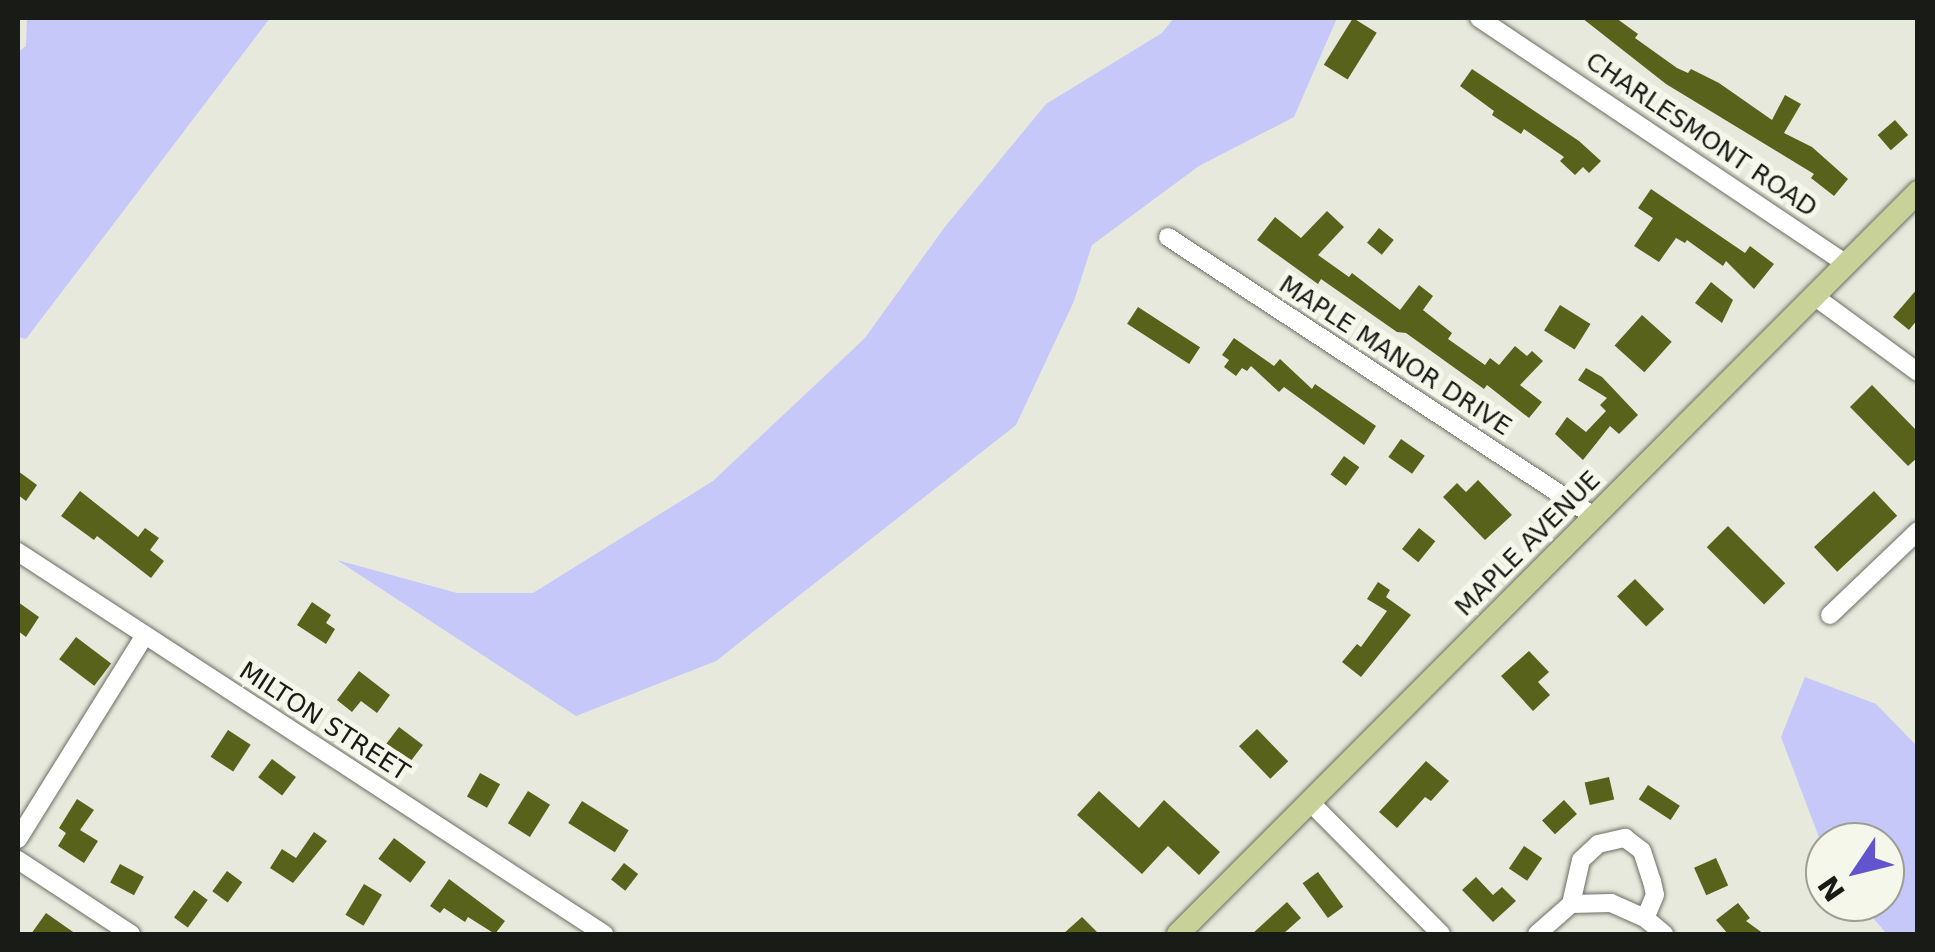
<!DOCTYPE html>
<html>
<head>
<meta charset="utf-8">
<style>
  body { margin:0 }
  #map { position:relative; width:1935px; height:952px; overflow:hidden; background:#e6e9dc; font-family:"DejaVu Sans",sans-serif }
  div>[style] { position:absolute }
  .green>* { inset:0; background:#c6c8fa }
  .building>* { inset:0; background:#58621b; transform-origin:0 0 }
  .roads { filter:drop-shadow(0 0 2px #6b6e62) drop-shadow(0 0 2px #6b6e62) }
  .minor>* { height:18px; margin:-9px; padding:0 9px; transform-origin:9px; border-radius:9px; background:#fff }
  .major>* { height:22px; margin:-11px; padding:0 11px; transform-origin:11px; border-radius:11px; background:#c8d198 }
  span { translate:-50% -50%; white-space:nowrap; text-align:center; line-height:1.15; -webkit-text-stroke:10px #f4f7e9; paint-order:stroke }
  .street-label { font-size:25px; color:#191b16 }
  .frame { position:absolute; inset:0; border:20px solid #191b16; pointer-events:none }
  .north { position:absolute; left:1805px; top:822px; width:100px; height:100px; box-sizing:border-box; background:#f4f7e9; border:2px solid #9c9f95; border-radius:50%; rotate:235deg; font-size:28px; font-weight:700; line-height:40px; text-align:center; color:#191b16 }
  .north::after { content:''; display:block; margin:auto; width:35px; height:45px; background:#6154cd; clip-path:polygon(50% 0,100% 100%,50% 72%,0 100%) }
</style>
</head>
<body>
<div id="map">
  <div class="green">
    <div style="clip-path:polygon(27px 18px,270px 18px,26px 339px,18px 337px,18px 52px,26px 46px)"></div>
    <div style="clip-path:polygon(1174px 18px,1337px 18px,1294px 117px,1199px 166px,1092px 245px,1074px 301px,1016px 425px,716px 661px,576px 716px,337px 560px,457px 593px,533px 593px,713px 481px,865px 338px,944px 228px,1046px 104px,1162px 33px)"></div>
    <div style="clip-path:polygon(1805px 677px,1876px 704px,1917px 746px,1917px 934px,1887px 934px,1859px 902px,1885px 902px,1885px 842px,1825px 842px,1825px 853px,1781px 737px)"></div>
  </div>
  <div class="building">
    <div style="left:1353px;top:18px;width:28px;height:55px;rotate:32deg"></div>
    <div style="clip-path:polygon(1582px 18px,1616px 18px,1638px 34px,1635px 38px,1677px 68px,1688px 73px,1691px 69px,1719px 83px,1772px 120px,1785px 95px,1801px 104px,1784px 133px,1812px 147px,1848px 179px,1834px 196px,1811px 178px,1814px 174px,1666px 84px)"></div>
    <div style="clip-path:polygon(1472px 69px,1579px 141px,1601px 161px,1589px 173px,1583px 167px,1575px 175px,1560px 161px,1564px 157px,1524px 129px,1521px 134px,1492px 115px,1494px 111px,1460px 86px)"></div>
    <div style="left:1895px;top:120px;width:20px;height:23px;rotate:49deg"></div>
    <div style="clip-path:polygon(1651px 189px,1745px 253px,1750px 246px,1774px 264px,1754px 289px,1726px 261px,1723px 266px,1687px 240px,1685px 243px,1676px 238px,1659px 262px,1634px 246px,1653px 218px,1638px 208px)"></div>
    <div style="clip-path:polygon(1327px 211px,1344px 227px,1318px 255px,1349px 277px,1352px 273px,1400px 310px,1419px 285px,1433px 296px,1423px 310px,1452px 333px,1448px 339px,1485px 365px,1490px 358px,1499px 365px,1515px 346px,1527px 356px,1532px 351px,1543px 361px,1520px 385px,1542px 402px,1529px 418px,1487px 385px,1484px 389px,1406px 333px,1397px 332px,1321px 279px,1318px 284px,1257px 240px,1275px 217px,1301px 238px)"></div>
    <div style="left:1379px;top:228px;width:19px;height:19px;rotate:39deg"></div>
    <div style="clip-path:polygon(1711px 282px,1733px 300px,1722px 323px,1695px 303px)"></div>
    <div style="clip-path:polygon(1918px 288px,1918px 319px,1909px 330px,1893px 317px)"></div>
    <div style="left:1560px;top:305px;width:36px;height:30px;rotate:32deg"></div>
    <div style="left:1138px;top:307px;width:74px;height:20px;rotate:33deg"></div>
    <div style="left:1642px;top:315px;width:40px;height:41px;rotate:42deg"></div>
    <div style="clip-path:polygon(1234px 338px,1274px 366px,1280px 359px,1312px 389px,1315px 384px,1376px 426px,1364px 445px,1284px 387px,1279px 392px,1251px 366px,1247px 371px,1242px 368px,1236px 376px,1224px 367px,1229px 360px,1222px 355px)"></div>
    <div style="clip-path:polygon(1586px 368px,1602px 377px,1638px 415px,1619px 434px,1610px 426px,1583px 460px,1555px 434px,1567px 417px,1586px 432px,1606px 411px,1600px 405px,1607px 398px,1578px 380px)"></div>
    <div style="clip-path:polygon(1872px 385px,1918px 432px,1918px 457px,1908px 466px,1850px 407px)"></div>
    <div style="left:1401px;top:439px;width:29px;height:22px;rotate:35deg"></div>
    <div style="left:1344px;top:456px;width:19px;height:23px;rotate:36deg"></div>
    <div style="clip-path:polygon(18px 471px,37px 485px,26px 501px,18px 495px)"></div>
    <div style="clip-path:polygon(1478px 480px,1512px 515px,1485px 540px,1443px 497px,1457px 483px,1466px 492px)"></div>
    <div style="clip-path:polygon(80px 491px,138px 537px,145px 528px,159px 538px,150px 550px,164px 561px,151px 578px,97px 536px,94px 540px,61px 516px)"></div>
    <div style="left:1874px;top:491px;width:34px;height:82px;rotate:47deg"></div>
    <div style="left:1728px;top:526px;width:81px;height:30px;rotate:45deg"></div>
    <div style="left:1419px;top:528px;width:21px;height:27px;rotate:39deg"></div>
    <div style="left:1635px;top:579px;width:42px;height:25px;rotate:46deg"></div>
    <div style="clip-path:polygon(1378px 582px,1390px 590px,1386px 597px,1411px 615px,1361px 677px,1342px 662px,1357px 644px,1361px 647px,1387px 611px,1367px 599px)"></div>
    <div style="clip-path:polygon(18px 602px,39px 617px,26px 637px,18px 631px)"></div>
    <div style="clip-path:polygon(312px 602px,331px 615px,326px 623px,335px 629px,326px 644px,297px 625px)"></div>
    <div style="left:76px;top:637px;width:44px;height:28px;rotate:37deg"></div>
    <div style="clip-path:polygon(1529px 651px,1549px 672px,1538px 682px,1550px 695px,1533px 711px,1501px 676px)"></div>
    <div style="clip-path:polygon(359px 671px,390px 695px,377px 713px,361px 701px,352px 712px,337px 700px)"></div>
    <div style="left:399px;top:727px;width:30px;height:22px;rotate:37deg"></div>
    <div style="left:1257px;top:729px;width:45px;height:25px;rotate:46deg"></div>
    <div style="left:228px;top:730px;width:27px;height:32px;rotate:33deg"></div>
    <div style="left:272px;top:759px;width:30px;height:23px;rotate:37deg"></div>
    <div style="clip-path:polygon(1426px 761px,1449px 781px,1431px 801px,1425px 797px,1397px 828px,1379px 812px)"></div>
    <div style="left:480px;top:773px;width:23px;height:27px;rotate:29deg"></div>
    <div style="left:1609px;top:777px;width:23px;height:25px;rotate:77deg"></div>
    <div style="left:1648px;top:785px;width:38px;height:17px;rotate:33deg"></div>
    <div style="left:528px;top:791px;width:26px;height:38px;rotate:32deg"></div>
    <div style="clip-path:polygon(1099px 791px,1139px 828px,1164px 800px,1220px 852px,1199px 875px,1168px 846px,1142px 874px,1077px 815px)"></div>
    <div style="clip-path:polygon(77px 799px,94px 810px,80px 830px,98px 841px,84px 863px,58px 846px,66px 833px,59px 828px)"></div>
    <div style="left:1564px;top:800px;width:19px;height:30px;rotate:47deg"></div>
    <div style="left:582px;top:801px;width:55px;height:26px;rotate:32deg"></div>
    <div style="clip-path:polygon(314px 832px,327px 841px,293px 883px,270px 868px,282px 849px,296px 858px)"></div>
    <div style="left:394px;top:838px;width:40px;height:26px;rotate:37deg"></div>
    <div style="left:1524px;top:846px;width:22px;height:27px;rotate:34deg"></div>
    <div style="left:1716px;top:858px;width:30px;height:24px;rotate:66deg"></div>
    <div style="left:624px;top:863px;width:18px;height:21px;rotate:38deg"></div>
    <div style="left:120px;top:864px;width:27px;height:21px;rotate:28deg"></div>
    <div style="left:227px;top:871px;width:19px;height:25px;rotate:36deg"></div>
    <div style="left:1318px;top:872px;width:43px;height:19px;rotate:54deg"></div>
    <div style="clip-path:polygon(1476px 877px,1493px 895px,1502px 887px,1516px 901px,1493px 922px,1462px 890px)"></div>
    <div style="clip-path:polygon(449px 879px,505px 921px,495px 934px,468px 917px,465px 922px,444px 908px,440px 913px,430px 906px)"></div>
    <div style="left:364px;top:884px;width:21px;height:36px;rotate:31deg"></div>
    <div style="left:194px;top:890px;width:17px;height:34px;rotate:36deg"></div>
    <div style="clip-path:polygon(1287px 902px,1301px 918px,1283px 934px,1252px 934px)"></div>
    <div style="clip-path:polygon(1738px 903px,1750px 918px,1746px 921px,1764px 934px,1728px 934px,1716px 920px)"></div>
    <div style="clip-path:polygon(46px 913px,76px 934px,31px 934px)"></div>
    <div style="clip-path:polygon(1082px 917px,1099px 934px,1063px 934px)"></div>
  </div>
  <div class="roads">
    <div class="minor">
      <div style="left:1479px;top:18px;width:442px;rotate:33.8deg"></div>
      <div style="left:1168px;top:237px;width:511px;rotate:33.25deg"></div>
      <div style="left:1814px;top:296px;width:129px;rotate:36.2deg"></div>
      <div style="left:18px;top:552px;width:700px;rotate:33.1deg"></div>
      <div style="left:1830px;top:615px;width:122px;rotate:-43.7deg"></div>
      <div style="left:1310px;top:802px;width:186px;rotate:45.2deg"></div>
      <div style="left:18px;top:839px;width:240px;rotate:-58.1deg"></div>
      <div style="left:18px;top:860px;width:135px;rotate:33.2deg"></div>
      <div style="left:1571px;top:904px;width:45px;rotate:-77.2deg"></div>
      <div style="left:1581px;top:860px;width:23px;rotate:-43deg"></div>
      <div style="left:1598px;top:844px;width:28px;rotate:-13deg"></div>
      <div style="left:1625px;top:838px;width:21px;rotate:37deg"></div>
      <div style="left:1642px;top:851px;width:32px;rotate:72deg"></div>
      <div style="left:1652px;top:881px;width:14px;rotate:78deg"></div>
      <div style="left:1655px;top:895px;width:25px;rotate:113deg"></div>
      <div style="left:1537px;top:934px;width:45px;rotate:-41.4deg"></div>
      <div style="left:1571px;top:904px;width:40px;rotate:-1.4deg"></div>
      <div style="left:1611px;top:903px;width:37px;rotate:24deg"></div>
      <div style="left:1645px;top:918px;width:25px;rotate:40deg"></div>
    </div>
    <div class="major">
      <div style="left:1178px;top:934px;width:1048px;rotate:-45.08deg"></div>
    </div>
  </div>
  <div class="street-label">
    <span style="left:1701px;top:135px;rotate:34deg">CHARLESMONT ROAD</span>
    <span style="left:1395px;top:356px;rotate:33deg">MAPLE MANOR DRIVE</span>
    <span style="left:1528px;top:544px;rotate:-45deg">MAPLE AVENUE</span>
    <span style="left:324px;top:722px;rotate:33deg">MILTON STREET</span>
  </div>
  <div class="frame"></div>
  <div class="north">N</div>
</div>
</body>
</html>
